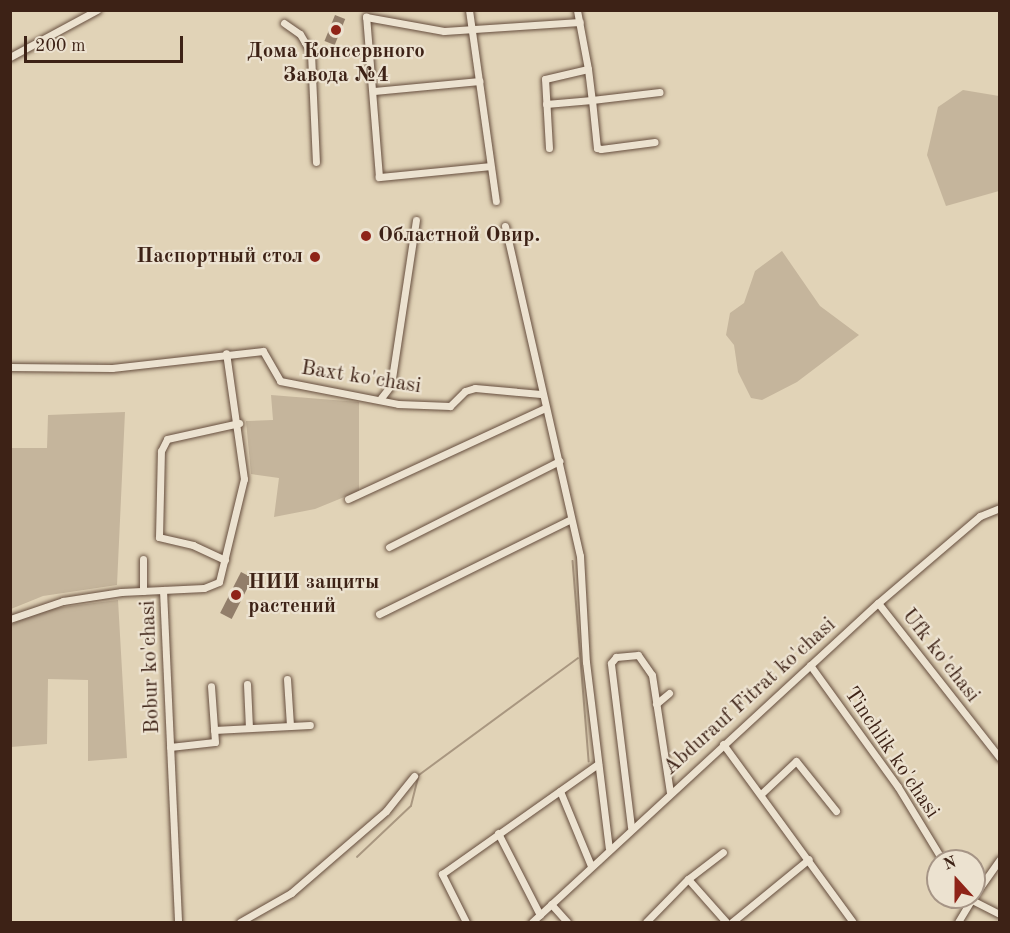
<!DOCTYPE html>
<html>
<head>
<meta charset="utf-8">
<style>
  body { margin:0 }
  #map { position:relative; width:1010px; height:933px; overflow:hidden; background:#e1d3b7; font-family:"Old Standard TT",serif }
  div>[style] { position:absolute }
  .green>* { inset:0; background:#c5b59c }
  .stream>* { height:1.5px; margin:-0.75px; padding:0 0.75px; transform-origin:0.75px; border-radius:0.75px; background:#a99780 }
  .building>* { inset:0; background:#927e6a; transform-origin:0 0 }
  .roads { filter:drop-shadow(0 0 2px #664e3e) drop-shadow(0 0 2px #664e3e) }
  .minor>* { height:7px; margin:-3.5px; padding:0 3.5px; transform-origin:3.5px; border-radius:3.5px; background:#ece2d0 }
  .dots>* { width:16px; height:16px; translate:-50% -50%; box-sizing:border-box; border:3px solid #ece2d0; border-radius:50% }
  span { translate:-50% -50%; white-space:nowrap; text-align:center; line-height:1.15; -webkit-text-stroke:4.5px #ece2d0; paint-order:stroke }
  .poi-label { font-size:21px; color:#3d2216; font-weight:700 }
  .left { translate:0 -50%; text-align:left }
  .right { translate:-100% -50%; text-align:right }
  .street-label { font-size:21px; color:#3d2216 }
  .frame { position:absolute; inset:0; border:12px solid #3d2216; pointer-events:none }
  .north { position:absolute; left:926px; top:849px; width:60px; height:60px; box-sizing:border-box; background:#ece2d0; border:2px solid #a69586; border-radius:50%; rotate:339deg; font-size:16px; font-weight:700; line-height:24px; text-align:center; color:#3d2216 }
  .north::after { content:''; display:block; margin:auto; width:21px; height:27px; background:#8f2418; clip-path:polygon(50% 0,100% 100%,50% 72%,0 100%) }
  .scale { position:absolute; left:24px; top:36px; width:159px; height:27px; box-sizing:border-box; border:3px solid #3d2216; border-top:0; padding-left:8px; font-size:18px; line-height:21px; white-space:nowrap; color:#3d2216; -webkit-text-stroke:4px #ece2d0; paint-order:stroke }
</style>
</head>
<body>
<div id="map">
  <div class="green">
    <div style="clip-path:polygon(963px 90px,999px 96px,999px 191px,946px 206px,927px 155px,938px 107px)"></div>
    <div style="clip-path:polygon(782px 251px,820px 306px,859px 335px,797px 382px,762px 400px,751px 398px,738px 372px,734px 345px,726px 335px,730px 313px,744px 303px,755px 271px)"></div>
    <div style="clip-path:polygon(271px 395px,359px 402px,359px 491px,315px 509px,274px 517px,279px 478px,251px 474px,246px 421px,273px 420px)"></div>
    <div style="clip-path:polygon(125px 412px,117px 585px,43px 596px,11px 609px,11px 448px,47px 448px,48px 415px)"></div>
    <div style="clip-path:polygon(118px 600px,127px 758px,88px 761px,88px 680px,48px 679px,47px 744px,11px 747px,11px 625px,39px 610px)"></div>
  </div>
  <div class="stream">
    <div style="left:573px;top:561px;width:201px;rotate:85.4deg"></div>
    <div style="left:357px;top:857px;width:74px;rotate:-43.4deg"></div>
    <div style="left:411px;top:806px;width:32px;rotate:-76deg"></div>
    <div style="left:419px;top:775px;width:197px;rotate:-36.3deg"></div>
  </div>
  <div class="building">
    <div style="left:335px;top:15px;width:11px;height:28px;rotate:22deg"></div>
    <div style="left:241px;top:572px;width:13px;height:46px;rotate:27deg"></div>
  </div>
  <div class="roads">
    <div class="minor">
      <div style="left:469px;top:10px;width:193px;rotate:82deg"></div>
      <div style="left:284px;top:23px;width:19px;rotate:35deg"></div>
      <div style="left:300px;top:34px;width:22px;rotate:60deg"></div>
      <div style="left:311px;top:53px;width:109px;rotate:87.4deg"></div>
      <div style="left:10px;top:57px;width:99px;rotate:-28.4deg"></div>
      <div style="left:588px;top:69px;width:31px;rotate:83deg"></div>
      <div style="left:592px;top:100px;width:68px;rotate:-6.7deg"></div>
      <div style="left:374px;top:91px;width:106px;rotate:-5.4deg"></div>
      <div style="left:546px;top:104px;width:46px;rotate:-5deg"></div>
      <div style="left:592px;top:100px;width:48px;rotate:84.1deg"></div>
      <div style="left:597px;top:148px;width:4px;rotate:14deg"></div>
      <div style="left:601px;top:149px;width:54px;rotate:-7.4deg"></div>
      <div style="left:549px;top:148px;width:69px;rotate:-93.3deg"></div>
      <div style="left:545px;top:79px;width:44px;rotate:-13.1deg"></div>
      <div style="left:588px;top:69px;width:60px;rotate:-100.6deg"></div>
      <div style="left:490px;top:166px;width:112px;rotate:174.3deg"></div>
      <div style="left:379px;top:177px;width:161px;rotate:-94.6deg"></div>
      <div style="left:366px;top:17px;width:79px;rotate:10.2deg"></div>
      <div style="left:444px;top:31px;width:136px;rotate:-3.8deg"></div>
      <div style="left:505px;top:226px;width:338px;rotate:77.2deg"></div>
      <div style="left:580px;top:556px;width:106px;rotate:86.8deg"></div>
      <div style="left:586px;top:662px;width:187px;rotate:83deg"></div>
      <div style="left:10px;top:367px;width:102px;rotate:0.6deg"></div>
      <div style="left:112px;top:368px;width:152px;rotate:-6.4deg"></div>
      <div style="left:263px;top:351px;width:34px;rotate:60deg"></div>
      <div style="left:280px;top:381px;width:120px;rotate:11deg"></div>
      <div style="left:398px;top:404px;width:52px;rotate:2.2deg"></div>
      <div style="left:450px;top:406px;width:21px;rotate:-45deg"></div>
      <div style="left:465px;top:391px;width:10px;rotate:-17deg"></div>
      <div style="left:475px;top:388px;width:66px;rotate:5.2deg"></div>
      <div style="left:381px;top:398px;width:16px;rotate:-52deg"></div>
      <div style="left:391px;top:385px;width:167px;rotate:-81.4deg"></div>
      <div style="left:348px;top:499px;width:217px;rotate:-24.8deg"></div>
      <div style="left:389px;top:547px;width:191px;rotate:-26.8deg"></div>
      <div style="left:143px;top:559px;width:32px;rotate:90deg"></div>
      <div style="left:225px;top:560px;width:35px;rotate:-155deg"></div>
      <div style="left:193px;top:545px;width:35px;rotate:-167deg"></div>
      <div style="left:159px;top:537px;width:86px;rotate:-88.7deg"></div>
      <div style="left:161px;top:451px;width:13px;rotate:-63deg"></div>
      <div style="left:167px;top:439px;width:74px;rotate:-12.5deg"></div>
      <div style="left:163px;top:590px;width:332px;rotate:87.4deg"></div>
      <div style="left:878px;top:603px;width:197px;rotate:51.8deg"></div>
      <div style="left:379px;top:614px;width:214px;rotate:-26.3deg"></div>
      <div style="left:10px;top:619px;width:56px;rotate:-18.8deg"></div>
      <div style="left:63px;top:601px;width:59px;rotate:-8.8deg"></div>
      <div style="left:121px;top:592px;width:83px;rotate:-2.8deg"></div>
      <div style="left:204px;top:588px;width:16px;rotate:-22deg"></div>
      <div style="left:219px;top:582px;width:106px;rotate:-76.4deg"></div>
      <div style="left:244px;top:479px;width:127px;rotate:-98.1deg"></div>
      <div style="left:810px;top:665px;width:150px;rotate:54.2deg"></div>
      <div style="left:898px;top:787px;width:87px;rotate:58.7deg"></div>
      <div style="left:287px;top:679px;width:47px;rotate:86.3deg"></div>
      <div style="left:247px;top:684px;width:44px;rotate:87.4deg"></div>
      <div style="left:656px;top:704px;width:17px;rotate:-40deg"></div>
      <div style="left:214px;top:730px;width:96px;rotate:-3deg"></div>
      <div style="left:723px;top:744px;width:220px;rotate:53.9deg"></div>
      <div style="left:170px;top:747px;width:45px;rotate:-6.3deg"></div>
      <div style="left:215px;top:742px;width:56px;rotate:-94.1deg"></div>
      <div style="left:560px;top:791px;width:81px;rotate:67.5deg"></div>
      <div style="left:761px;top:794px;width:48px;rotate:-43.3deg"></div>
      <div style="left:796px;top:761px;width:64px;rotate:51.3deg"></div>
      <div style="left:631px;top:827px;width:165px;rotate:-97deg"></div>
      <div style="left:611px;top:663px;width:8px;rotate:-50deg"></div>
      <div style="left:616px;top:657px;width:22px;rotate:-5deg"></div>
      <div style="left:638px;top:655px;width:24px;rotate:55deg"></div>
      <div style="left:652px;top:675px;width:118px;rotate:81.3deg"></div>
      <div style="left:498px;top:833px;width:92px;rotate:62.9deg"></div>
      <div style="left:688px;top:879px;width:57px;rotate:48.5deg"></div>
      <div style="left:974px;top:896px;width:45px;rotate:-54.9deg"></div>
      <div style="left:966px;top:897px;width:38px;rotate:27deg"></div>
      <div style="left:551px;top:904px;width:24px;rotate:48deg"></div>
      <div style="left:240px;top:922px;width:59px;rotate:-29.6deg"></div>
      <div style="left:291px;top:893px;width:125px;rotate:-40.8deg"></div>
      <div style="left:386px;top:811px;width:45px;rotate:-51.3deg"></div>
      <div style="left:466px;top:922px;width:54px;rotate:-116.6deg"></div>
      <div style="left:442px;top:874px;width:191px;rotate:-35.2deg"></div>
      <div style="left:532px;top:922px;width:471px;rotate:-42.7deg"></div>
      <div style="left:878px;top:603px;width:134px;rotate:-40.5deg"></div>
      <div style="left:980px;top:516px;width:22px;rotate:-22deg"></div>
      <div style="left:646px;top:922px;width:60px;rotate:-45.7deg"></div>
      <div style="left:688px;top:879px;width:44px;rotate:-37.6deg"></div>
      <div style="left:732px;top:922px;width:99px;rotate:-39.3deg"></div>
      <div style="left:958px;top:922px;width:27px;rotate:-59deg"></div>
    </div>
  </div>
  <div class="dots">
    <div style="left:336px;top:30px;background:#8f2418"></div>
    <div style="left:366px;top:236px;background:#8f2418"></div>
    <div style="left:315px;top:257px;background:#8f2418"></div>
    <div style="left:236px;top:595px;background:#8f2418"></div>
  </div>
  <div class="poi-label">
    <span style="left:336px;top:64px">Дома Консервного<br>Завода №4</span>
    <span class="left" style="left:378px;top:236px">Областной Овир.</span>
    <span class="right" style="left:303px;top:257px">Паспортный стол</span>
    <span class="left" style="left:248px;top:595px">НИИ защиты<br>растений</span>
  </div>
  <div class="street-label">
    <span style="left:361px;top:378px;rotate:9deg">Baxt ko'chasi</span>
    <span style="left:940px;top:656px;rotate:52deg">Ufk ko'chasi</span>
    <span style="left:151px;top:667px;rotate:-92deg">Bobur ko'chasi</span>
    <span style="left:750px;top:697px;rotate:-42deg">Abdurauf Fitrat ko'chasi</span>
    <span style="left:891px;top:753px;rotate:56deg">Tinchlik ko'chasi</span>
  </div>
  <div class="frame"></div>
  <div class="north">N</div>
  <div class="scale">200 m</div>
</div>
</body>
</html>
